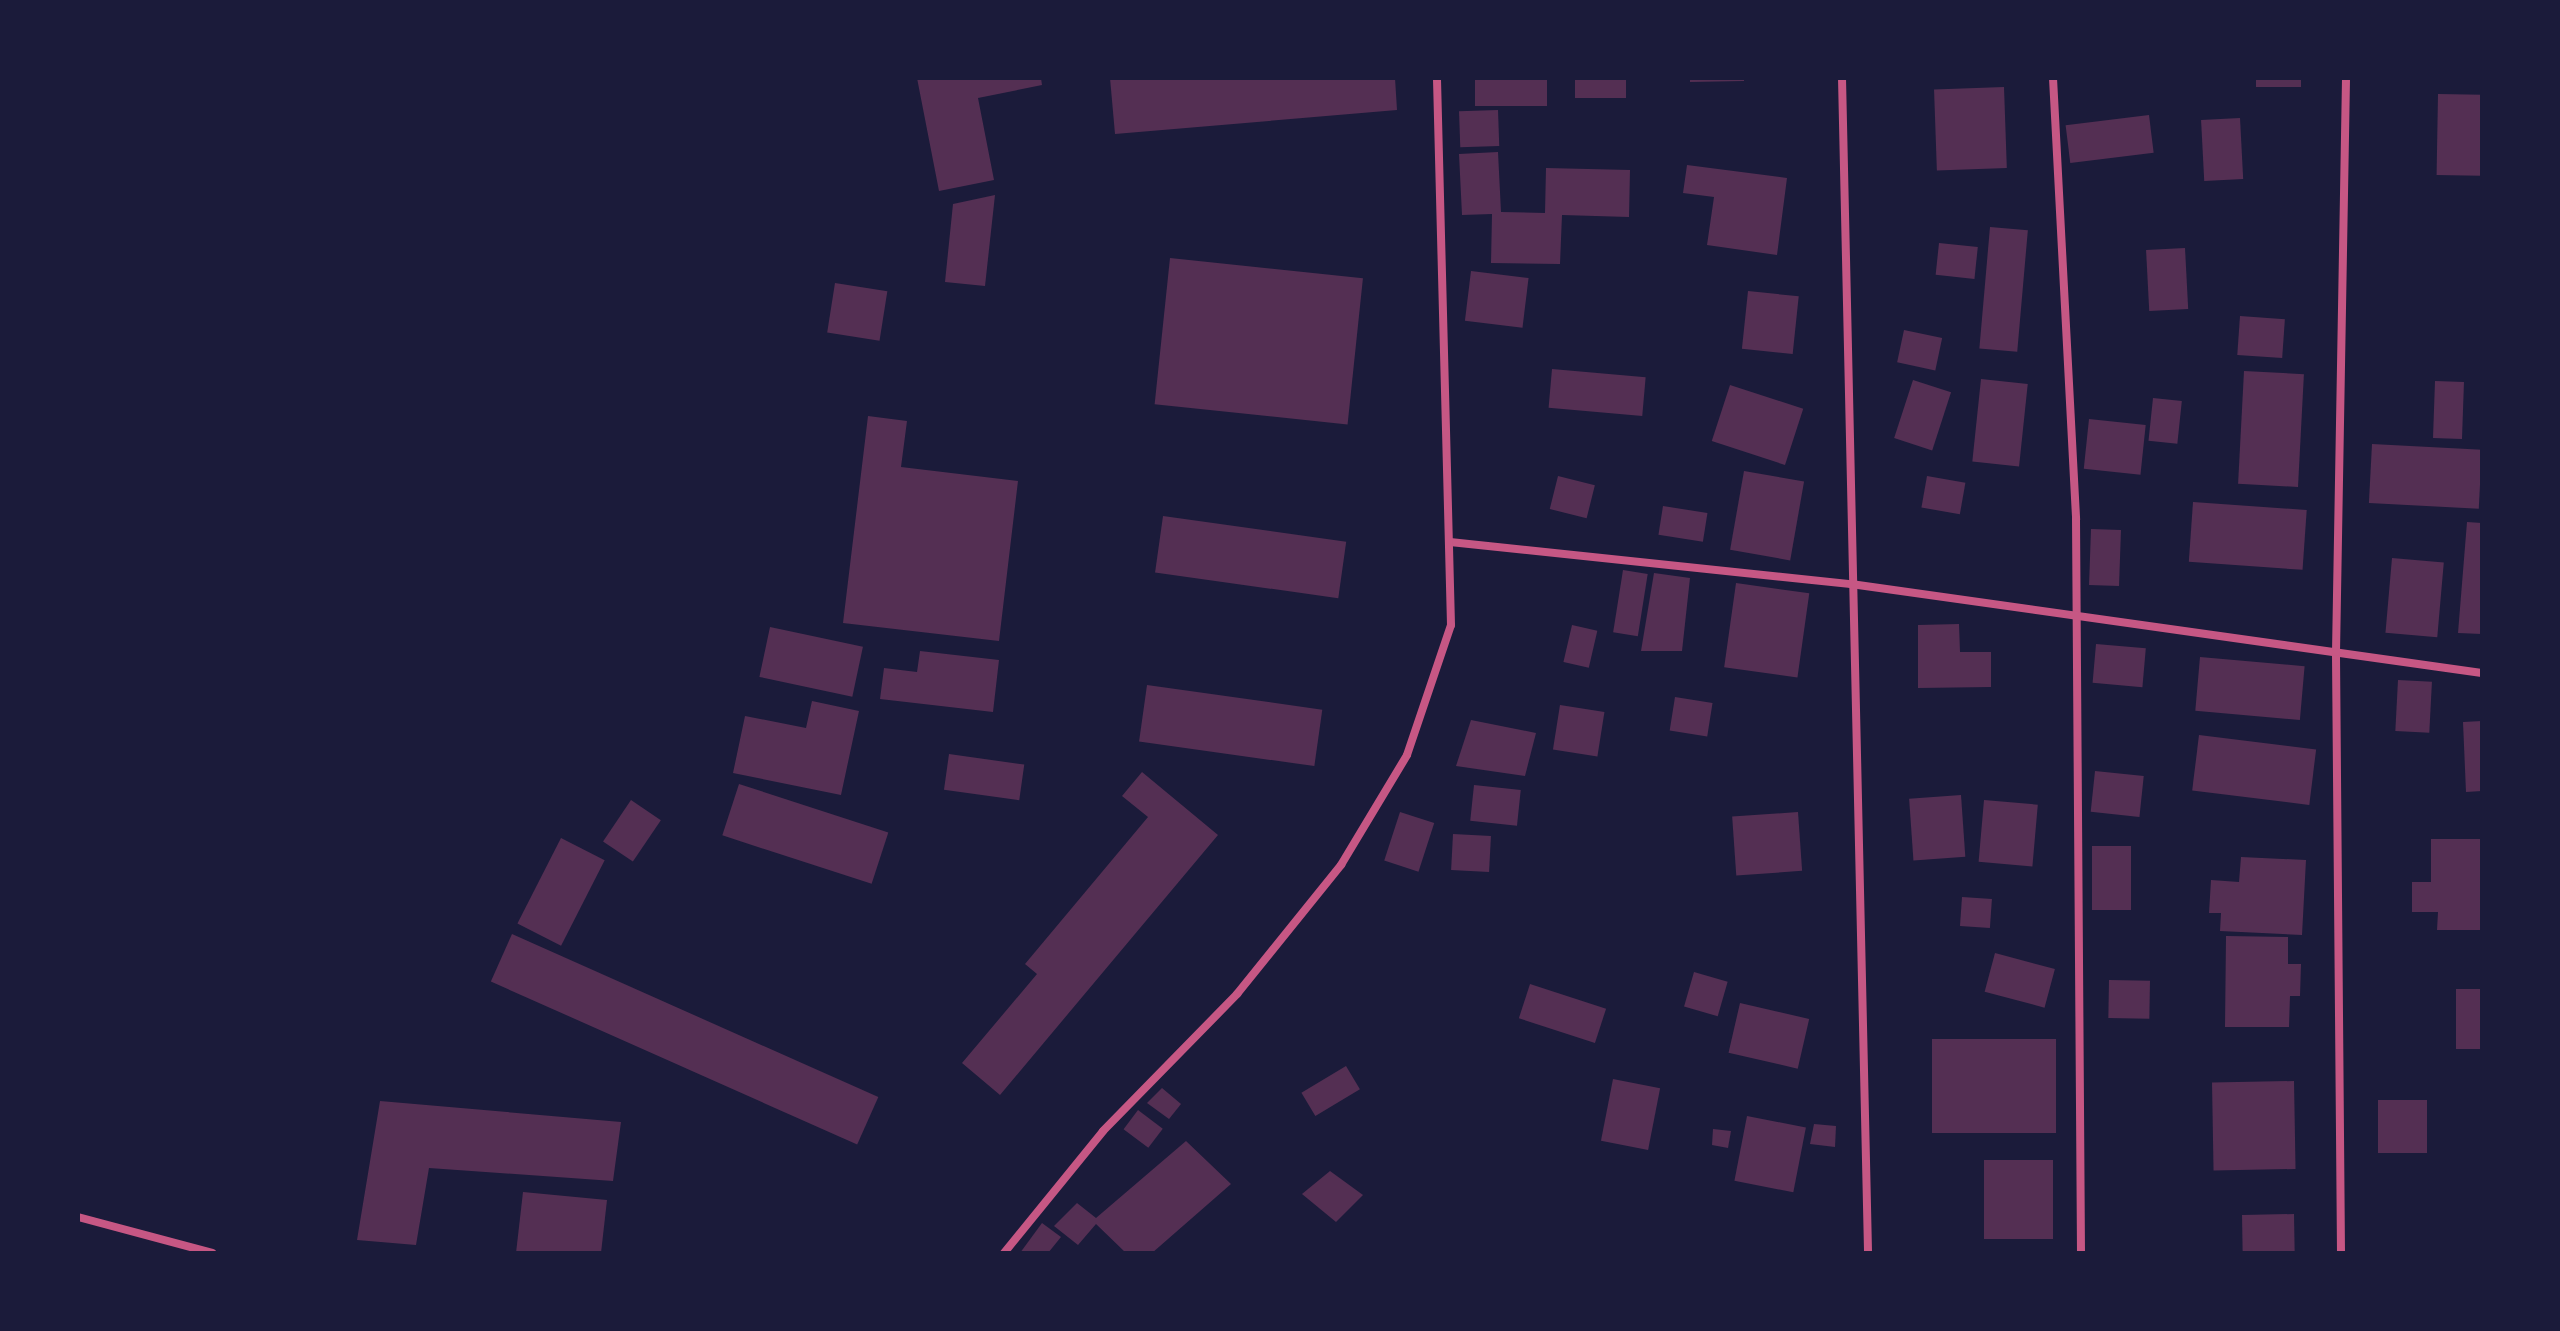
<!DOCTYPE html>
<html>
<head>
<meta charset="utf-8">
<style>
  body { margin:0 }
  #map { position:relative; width:2560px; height:1331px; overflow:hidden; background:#1b1b3a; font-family:"IBM Plex Sans",sans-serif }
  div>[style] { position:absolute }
  .building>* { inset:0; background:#542f53; transform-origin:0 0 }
  .minor>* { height:8px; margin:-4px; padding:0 4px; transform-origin:4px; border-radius:4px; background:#c65784 }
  span { translate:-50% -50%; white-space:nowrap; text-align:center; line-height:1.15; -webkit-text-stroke:8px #1b1b3a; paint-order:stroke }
  .frame { position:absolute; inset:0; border:80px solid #1b1b3a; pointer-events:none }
</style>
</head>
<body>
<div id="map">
  <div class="building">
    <div style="clip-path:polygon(917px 78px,1041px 78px,1042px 85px,978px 98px,994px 180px,939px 191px)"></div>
    <div style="clip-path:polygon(1110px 78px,1395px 78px,1397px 110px,1115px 134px)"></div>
    <div style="left:1475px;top:78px;width:72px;height:28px"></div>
    <div style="left:1575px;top:78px;width:51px;height:20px"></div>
    <div style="clip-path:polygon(1690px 78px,1744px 78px,1744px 81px,1690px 82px)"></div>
    <div style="left:2256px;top:78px;width:45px;height:9px"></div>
    <div style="left:2004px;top:87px;width:81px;height:70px;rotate:88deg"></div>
    <div style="left:2438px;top:94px;width:44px;height:81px;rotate:1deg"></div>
    <div style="left:1498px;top:110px;width:36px;height:39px;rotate:88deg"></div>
    <div style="left:2149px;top:115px;width:38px;height:84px;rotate:83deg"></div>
    <div style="left:2240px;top:118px;width:61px;height:39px;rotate:87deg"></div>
    <div style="clip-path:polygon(1498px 152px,1501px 212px,1545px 213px,1546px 168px,1630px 170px,1629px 217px,1562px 215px,1560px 264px,1491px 263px,1492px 214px,1462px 215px,1459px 154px)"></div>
    <div style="clip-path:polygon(1687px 165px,1787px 178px,1777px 255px,1707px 245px,1714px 197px,1683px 193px)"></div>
    <div style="clip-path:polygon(995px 195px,985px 286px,945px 282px,953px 204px)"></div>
    <div style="left:1990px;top:227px;width:38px;height:122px;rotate:5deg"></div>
    <div style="left:1939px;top:243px;width:39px;height:32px;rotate:6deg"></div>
    <div style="left:2185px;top:248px;width:61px;height:39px;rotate:87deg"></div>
    <div style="left:1170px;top:258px;width:194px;height:147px;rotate:6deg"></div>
    <div style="left:1471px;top:271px;width:58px;height:50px;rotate:7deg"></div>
    <div style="left:835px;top:283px;width:53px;height:50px;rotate:9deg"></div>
    <div style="left:1748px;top:291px;width:51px;height:58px;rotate:6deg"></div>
    <div style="left:2240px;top:316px;width:45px;height:39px;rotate:4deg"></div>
    <div style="left:1904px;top:330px;width:39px;height:33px;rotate:12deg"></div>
    <div style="left:1552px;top:369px;width:94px;height:39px;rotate:5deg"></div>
    <div style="left:2244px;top:371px;width:60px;height:113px;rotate:3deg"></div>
    <div style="left:1981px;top:379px;width:47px;height:83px;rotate:6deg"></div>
    <div style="left:1913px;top:380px;width:40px;height:61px;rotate:18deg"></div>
    <div style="left:2435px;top:381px;width:29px;height:57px;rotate:2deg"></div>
    <div style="left:1730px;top:385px;width:77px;height:59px;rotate:18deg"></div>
    <div style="left:2153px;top:398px;width:29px;height:43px;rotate:6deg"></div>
    <div style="clip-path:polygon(868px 416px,907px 421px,901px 467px,1018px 481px,999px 641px,843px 623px)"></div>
    <div style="left:2089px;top:419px;width:57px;height:50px;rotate:6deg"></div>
    <div style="left:2372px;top:444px;width:110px;height:59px;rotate:3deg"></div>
    <div style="left:1744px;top:471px;width:61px;height:80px;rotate:10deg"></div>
    <div style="left:1558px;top:476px;width:38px;height:34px;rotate:14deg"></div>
    <div style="left:1927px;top:476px;width:39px;height:32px;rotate:10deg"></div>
    <div style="left:2193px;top:502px;width:114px;height:60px;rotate:4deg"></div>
    <div style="left:1663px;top:506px;width:45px;height:29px;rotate:9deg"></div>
    <div style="left:1163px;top:516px;width:185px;height:57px;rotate:8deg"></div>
    <div style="clip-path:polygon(2467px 522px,2482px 523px,2482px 634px,2458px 633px)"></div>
    <div style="left:2091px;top:529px;width:30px;height:56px;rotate:2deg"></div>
    <div style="left:2392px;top:558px;width:52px;height:75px;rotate:5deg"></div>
    <div style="left:1623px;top:570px;width:25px;height:63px;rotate:9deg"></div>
    <div style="clip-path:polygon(1654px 573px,1690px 578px,1682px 651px,1641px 651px)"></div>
    <div style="left:1736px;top:583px;width:74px;height:85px;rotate:8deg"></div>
    <div style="clip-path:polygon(1959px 624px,1960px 652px,1991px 652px,1991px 687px,1918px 688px,1918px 625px)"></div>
    <div style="left:1572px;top:625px;width:26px;height:38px;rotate:13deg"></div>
    <div style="left:770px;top:627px;width:95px;height:51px;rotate:12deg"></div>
    <div style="left:2096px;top:644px;width:50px;height:39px;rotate:5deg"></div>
    <div style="clip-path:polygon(920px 651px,999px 660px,993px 712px,880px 699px,884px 668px,917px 672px)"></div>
    <div style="left:2200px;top:657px;width:105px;height:54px;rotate:5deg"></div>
    <div style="left:2398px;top:680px;width:34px;height:51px;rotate:3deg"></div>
    <div style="left:1147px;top:685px;width:177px;height:57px;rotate:8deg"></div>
    <div style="left:1675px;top:697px;width:38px;height:34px;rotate:9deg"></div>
    <div style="clip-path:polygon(812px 701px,859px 711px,841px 795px,733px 773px,745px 716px,806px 728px)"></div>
    <div style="left:1560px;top:705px;width:45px;height:45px;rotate:9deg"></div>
    <div style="clip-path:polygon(1471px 720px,1536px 733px,1525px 776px,1456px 766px)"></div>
    <div style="clip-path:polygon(2482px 721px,2482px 791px,2466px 792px,2463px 722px)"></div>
    <div style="left:2199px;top:735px;width:118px;height:56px;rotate:7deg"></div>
    <div style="left:949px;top:754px;width:76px;height:36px;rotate:8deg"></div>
    <div style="left:2095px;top:771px;width:49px;height:41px;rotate:6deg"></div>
    <div style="clip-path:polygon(1142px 772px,1218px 835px,1000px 1095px,962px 1063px,1037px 974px,1025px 964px,1148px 817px,1122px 796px)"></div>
    <div style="left:739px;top:784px;width:157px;height:54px;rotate:18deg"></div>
    <div style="left:1474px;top:785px;width:47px;height:36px;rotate:6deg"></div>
    <div style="left:1961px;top:795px;width:62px;height:52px;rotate:86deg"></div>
    <div style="left:631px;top:800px;width:36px;height:50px;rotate:34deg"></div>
    <div style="left:1984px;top:800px;width:54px;height:62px;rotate:5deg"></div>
    <div style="left:1400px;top:812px;width:36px;height:51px;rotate:18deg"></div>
    <div style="left:1798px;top:812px;width:59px;height:66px;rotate:86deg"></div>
    <div style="left:1453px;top:834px;width:38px;height:36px;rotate:3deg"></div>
    <div style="left:561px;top:838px;width:49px;height:96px;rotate:27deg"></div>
    <div style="clip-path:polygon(2431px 839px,2482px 839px,2482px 930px,2437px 930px,2438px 912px,2412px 912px,2412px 882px,2431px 882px)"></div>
    <div style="left:2131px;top:846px;width:64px;height:39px;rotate:90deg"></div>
    <div style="clip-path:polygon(2241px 857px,2306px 860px,2302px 935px,2220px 931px,2221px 913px,2209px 913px,2211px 880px,2239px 882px)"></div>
    <div style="left:1962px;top:897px;width:30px;height:29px;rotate:4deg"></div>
    <div style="left:512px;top:934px;width:401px;height:52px;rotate:24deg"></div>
    <div style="clip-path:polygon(2226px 936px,2288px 937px,2288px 964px,2301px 964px,2300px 996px,2290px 996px,2289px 1027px,2225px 1027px)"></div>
    <div style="left:1995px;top:953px;width:62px;height:40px;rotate:15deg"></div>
    <div style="left:1694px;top:972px;width:35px;height:36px;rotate:16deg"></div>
    <div style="left:2109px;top:980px;width:41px;height:38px;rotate:1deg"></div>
    <div style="left:1530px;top:984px;width:80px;height:36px;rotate:18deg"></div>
    <div style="left:2456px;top:989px;width:26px;height:60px"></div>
    <div style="left:1740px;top:1003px;width:71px;height:51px;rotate:13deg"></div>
    <div style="left:1932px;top:1039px;width:124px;height:94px"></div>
    <div style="left:1346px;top:1066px;width:27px;height:52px;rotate:59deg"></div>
    <div style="left:1613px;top:1079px;width:48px;height:63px;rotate:11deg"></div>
    <div style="left:2294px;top:1081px;width:88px;height:82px;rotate:89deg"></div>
    <div style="clip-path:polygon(1162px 1088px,1181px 1104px,1169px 1119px,1147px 1103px)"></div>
    <div style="left:2378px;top:1100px;width:49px;height:53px"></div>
    <div style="clip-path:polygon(380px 1101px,621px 1122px,613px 1181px,429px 1168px,416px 1245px,357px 1240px)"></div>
    <div style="left:1138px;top:1110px;width:31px;height:24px;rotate:37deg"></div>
    <div style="left:1747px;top:1116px;width:60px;height:66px;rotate:11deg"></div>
    <div style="clip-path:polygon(1814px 1124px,1836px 1126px,1835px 1147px,1810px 1144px)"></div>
    <div style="clip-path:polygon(1713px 1129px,1731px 1131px,1728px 1148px,1712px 1145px)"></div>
    <div style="clip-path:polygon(1186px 1141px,1231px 1184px,1152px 1253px,1126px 1253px,1096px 1224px,1078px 1245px,1054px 1226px,1077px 1203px,1096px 1218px)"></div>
    <div style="left:1984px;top:1160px;width:69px;height:79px"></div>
    <div style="clip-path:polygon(1330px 1171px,1363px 1195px,1336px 1222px,1302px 1194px)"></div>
    <div style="clip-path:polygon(523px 1192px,607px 1200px,601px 1253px,516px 1253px)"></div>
    <div style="left:2294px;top:1214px;width:39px;height:52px;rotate:89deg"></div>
    <div style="clip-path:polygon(1042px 1223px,1061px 1237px,1048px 1253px,1020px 1253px)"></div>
  </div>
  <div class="minor">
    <div style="left:1842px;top:78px;width:1175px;rotate:88.73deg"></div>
    <div style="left:2053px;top:78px;width:442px;rotate:87deg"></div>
    <div style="left:2076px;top:519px;width:734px;rotate:89.61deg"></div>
    <div style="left:1450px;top:542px;width:403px;rotate:6deg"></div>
    <div style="left:1851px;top:584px;width:637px;rotate:8.03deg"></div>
    <div style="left:78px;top:1217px;width:139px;rotate:15deg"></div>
    <div style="left:1004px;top:1253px;width:157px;rotate:-50.9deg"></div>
    <div style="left:1103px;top:1131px;width:192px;rotate:-45.6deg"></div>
    <div style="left:1237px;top:994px;width:166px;rotate:-51.1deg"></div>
    <div style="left:1341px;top:865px;width:128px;rotate:-59deg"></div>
    <div style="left:1407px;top:755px;width:137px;rotate:-71.3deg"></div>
    <div style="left:1451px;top:625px;width:547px;rotate:-91.47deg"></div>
    <div style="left:2341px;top:1253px;width:601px;rotate:-90.48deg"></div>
    <div style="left:2336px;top:652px;width:574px;rotate:-89deg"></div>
  </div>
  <div class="frame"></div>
</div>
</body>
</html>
